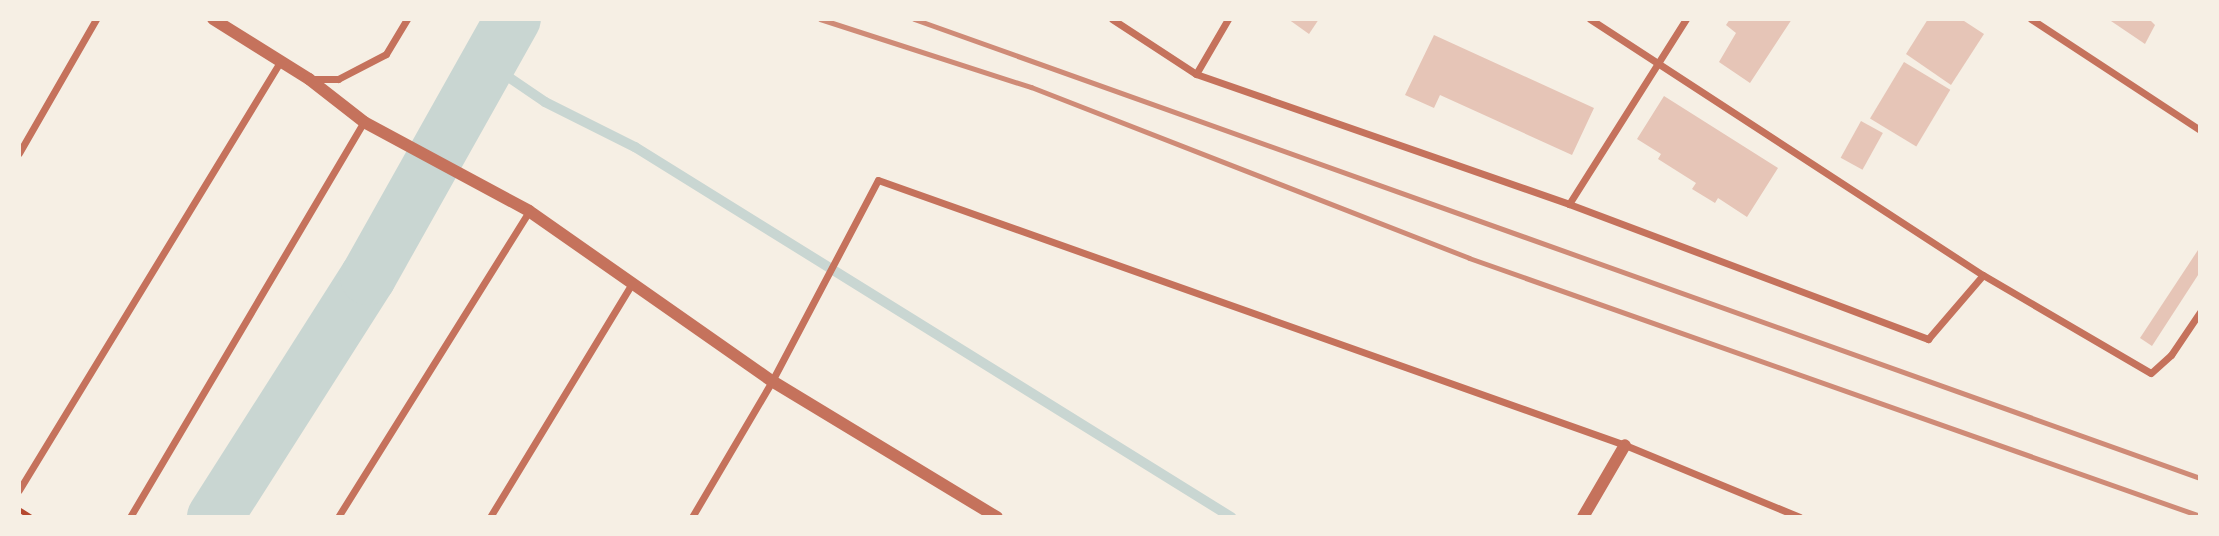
<!DOCTYPE html>
<html>
<head>
<meta charset="utf-8">
<style>
  body { margin:0 }
  #map { position:relative; width:2219px; height:536px; overflow:hidden; background:#f6efe4; font-family:"PT Sans Narrow",sans-serif }
  div>[style] { position:absolute }
  .stream>* { height:10px; margin:-5px; padding:0 5px; transform-origin:5px; border-radius:5px; background:#c9d6d2 }
  .river>* { height:56px; margin:-28px; padding:0 28px; transform-origin:28px; border-radius:28px; background:#c9d6d2 }
  .building>* { inset:0; background:#e6c5b7; transform-origin:0 0 }
  .path>* { height:4.5px; margin:-2.25px; padding:0 2.25px; transform-origin:2.25px; border-radius:2.25px; background:#b5482f }
  .minor>* { height:7px; margin:-3.5px; padding:0 3.5px; transform-origin:3.5px; border-radius:3.5px; background:#c5725c }
  .tertiary>* { height:12px; margin:-6px; padding:0 6px; transform-origin:6px; border-radius:6px; background:#c5725c }
  .rail>* { height:5px; margin:-2.5px; padding:0 2.5px; transform-origin:2.5px; border-radius:2.5px; background:#cf8b77 }
  span { translate:-50% -50%; white-space:nowrap; text-align:center; line-height:1.15; -webkit-text-stroke:6px #f6efe4; paint-order:stroke }
  .frame { position:absolute; inset:0; border:21px solid #f6efe4; pointer-events:none }
</style>
</head>
<body>
<div id="map">
  <div class="stream">
    <div style="left:488px;top:63px;width:69px;rotate:34.4deg"></div>
    <div style="left:545px;top:102px;width:101px;rotate:26.6deg"></div>
    <div style="left:635px;top:147px;width:702px;rotate:31.83deg"></div>
  </div>
  <div class="river">
    <div style="left:215px;top:517px;width:285px;rotate:-57.5deg"></div>
    <div style="left:368px;top:277px;width:296px;rotate:-60.7deg"></div>
  </div>
  <div class="building">
    <div style="clip-path:polygon(1288px 19px,1319px 19px,1309px 34px)"></div>
    <div style="clip-path:polygon(1730px 19px,1792px 19px,1750px 83px,1719px 62px,1736px 33px,1726px 25px)"></div>
    <div style="clip-path:polygon(1928px 19px,1961px 19px,1984px 34px,1951px 85px,1906px 54px)"></div>
    <div style="clip-path:polygon(2108px 19px,2149px 19px,2155px 25px,2145px 44px)"></div>
    <div style="clip-path:polygon(1434px 35px,1594px 108px,1572px 155px,1440px 95px,1434px 108px,1405px 95px)"></div>
    <div style="left:1904px;top:62px;width:54px;height:66px;rotate:31deg"></div>
    <div style="clip-path:polygon(1664px 96px,1778px 168px,1747px 217px,1718px 198px,1715px 203px,1692px 189px,1696px 183px,1658px 159px,1661px 154px,1637px 139px)"></div>
    <div style="left:1861px;top:121px;width:25px;height:42px;rotate:29deg"></div>
    <div style="clip-path:polygon(2200px 247px,2200px 272px,2152px 346px,2140px 338px)"></div>
  </div>
  <div class="path">
    <div style="left:20px;top:510px;width:13px;rotate:32deg"></div>
  </div>
  <div class="minor">
    <div style="left:1112px;top:19px;width:100px;rotate:33.2deg"></div>
    <div style="left:1196px;top:74px;width:395px;rotate:19.2deg"></div>
    <div style="left:1569px;top:204px;width:384px;rotate:20.6deg"></div>
    <div style="left:1928px;top:339px;width:84px;rotate:-49.3deg"></div>
    <div style="left:1590px;top:19px;width:469px;rotate:33.1deg"></div>
    <div style="left:1983px;top:275px;width:194px;rotate:30.3deg"></div>
    <div style="left:2151px;top:373px;width:27px;rotate:-42deg"></div>
    <div style="left:2171px;top:355px;width:52px;rotate:-56deg"></div>
    <div style="left:2031px;top:19px;width:202px;rotate:33.3deg"></div>
    <div style="left:1196px;top:74px;width:64px;rotate:-59.8deg"></div>
    <div style="left:310px;top:79px;width:28px"></div>
    <div style="left:338px;top:79px;width:54px;rotate:-27.5deg"></div>
    <div style="left:386px;top:54px;width:41px;rotate:-59deg"></div>
    <div style="left:19px;top:153px;width:155px;rotate:-60.1deg"></div>
    <div style="left:1569px;top:204px;width:219px;rotate:-57.7deg"></div>
    <div style="left:19px;top:490px;width:501px;rotate:-58.62deg"></div>
    <div style="left:130px;top:517px;width:459px;rotate:-59.4deg"></div>
    <div style="left:338px;top:517px;width:361px;rotate:-58deg"></div>
    <div style="left:490px;top:517px;width:274px;rotate:-58.7deg"></div>
    <div style="left:692px;top:517px;width:158px;rotate:-59.5deg"></div>
    <div style="left:772px;top:381px;width:227px;rotate:-62.2deg"></div>
    <div style="left:878px;top:180px;width:793px;rotate:19.53deg"></div>
    <div style="left:1625px;top:445px;width:189px;rotate:22.4deg"></div>
  </div>
  <div class="tertiary">
    <div style="left:213px;top:19px;width:113px;rotate:32deg"></div>
    <div style="left:309px;top:79px;width:70px;rotate:38deg"></div>
    <div style="left:364px;top:122px;width:187px;rotate:28.3deg"></div>
    <div style="left:529px;top:211px;width:297px;rotate:35deg"></div>
    <div style="left:772px;top:381px;width:263px;rotate:31.2deg"></div>
    <div style="left:1583px;top:517px;width:83px;rotate:-59.7deg"></div>
  </div>
  <div class="rail">
    <div style="left:820px;top:19px;width:222px;rotate:17.9deg"></div>
    <div style="left:1031px;top:87px;width:470px;rotate:21.3deg"></div>
    <div style="left:1469px;top:258px;width:775px;rotate:19.44deg"></div>
    <div style="left:914px;top:19px;width:1365px;rotate:19.64deg"></div>
  </div>
  <div class="frame"></div>
</div>
</body>
</html>
